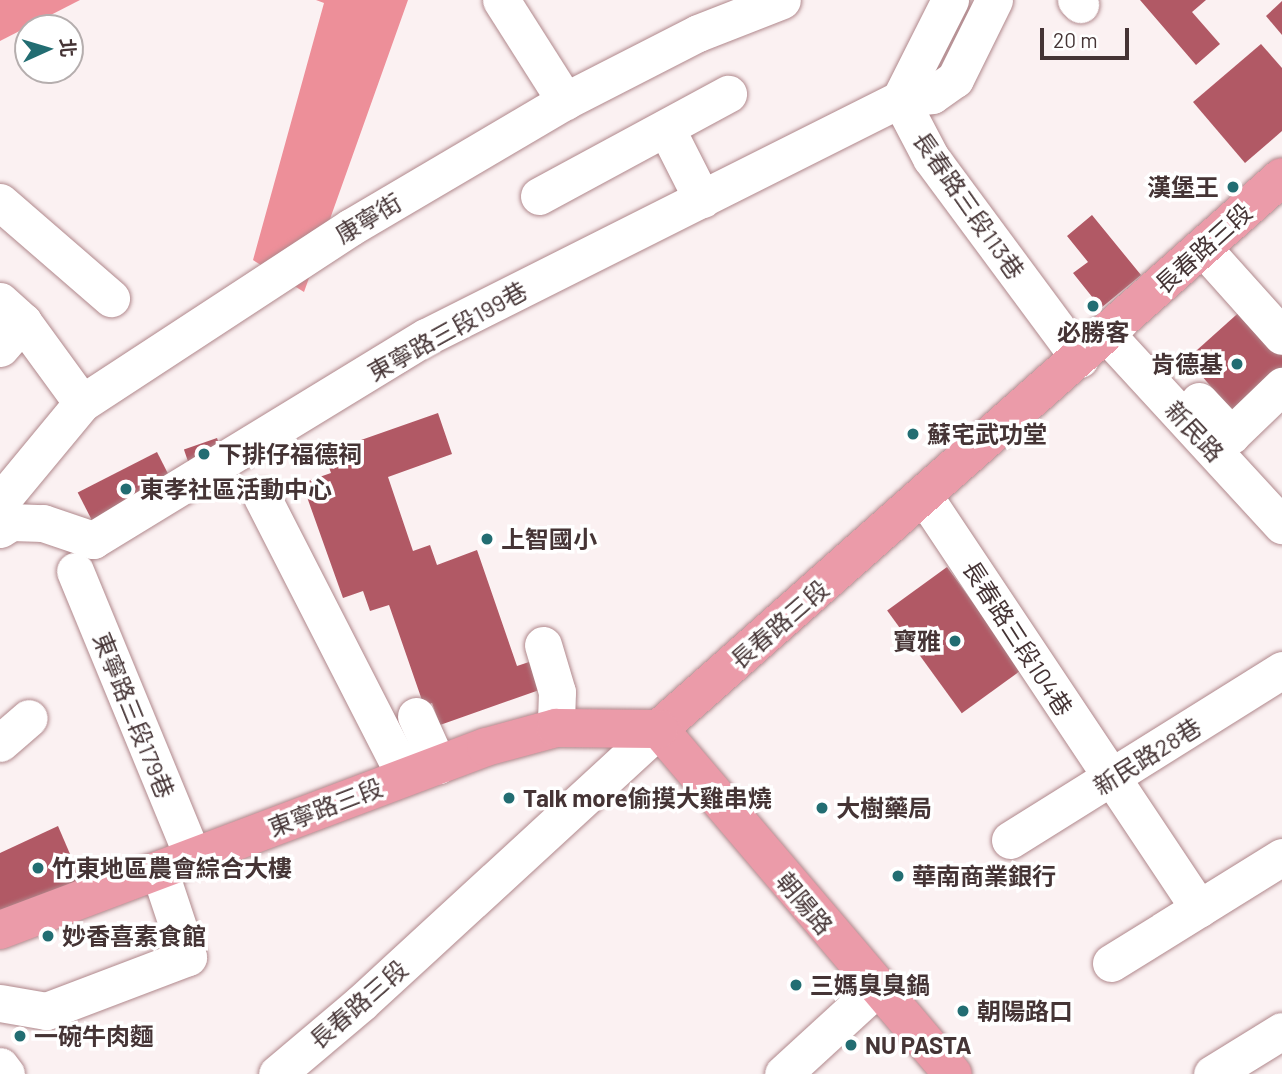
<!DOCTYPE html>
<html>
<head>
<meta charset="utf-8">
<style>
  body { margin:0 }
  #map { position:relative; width:1282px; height:1074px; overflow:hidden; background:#fbf1f2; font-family:Barlow,"Noto Sans TC",sans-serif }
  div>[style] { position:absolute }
  .forest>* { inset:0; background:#ed8f99 }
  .building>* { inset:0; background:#b15965; transform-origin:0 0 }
  .roads { filter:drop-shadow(0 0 2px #b0888c) drop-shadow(0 0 2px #b0888c) }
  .minor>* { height:37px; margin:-18.5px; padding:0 18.5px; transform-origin:18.5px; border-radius:18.5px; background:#fff }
  .major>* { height:38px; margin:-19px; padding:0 19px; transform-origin:19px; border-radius:19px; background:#eb9ba9 }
  .dots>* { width:19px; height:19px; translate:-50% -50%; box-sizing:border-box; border:4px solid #fff; border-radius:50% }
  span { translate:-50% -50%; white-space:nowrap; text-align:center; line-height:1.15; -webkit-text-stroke:7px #fff; paint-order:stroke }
  .poi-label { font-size:24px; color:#453435; font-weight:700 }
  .right { translate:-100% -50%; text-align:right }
  .left { translate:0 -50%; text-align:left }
  .street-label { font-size:24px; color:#453435 }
  .north { position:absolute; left:14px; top:14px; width:70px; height:70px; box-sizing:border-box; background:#fff; border:2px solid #b5aeae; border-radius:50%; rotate:86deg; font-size:19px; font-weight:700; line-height:28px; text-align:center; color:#453435 }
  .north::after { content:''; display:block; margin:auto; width:24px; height:32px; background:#226d72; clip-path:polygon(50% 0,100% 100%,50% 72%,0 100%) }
  .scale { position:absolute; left:1040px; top:28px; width:89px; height:32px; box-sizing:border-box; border:4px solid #453435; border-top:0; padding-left:9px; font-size:21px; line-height:24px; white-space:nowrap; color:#453435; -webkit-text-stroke:5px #fff; paint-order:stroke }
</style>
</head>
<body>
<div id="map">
  <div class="forest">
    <div style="clip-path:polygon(0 0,80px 0,0 41px)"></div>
    <div style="clip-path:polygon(316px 0,408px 0,304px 292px,253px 260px,324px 3px)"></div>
  </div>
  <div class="building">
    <div style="clip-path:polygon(1140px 0,1206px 0,1192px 12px,1220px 44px,1196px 65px)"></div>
    <div style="clip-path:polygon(1282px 1px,1282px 35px,1266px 16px)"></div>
    <div style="clip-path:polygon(1261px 44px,1282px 68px,1282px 131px,1245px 163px,1193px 102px)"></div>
    <div style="clip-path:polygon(1092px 215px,1141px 275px,1101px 308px,1073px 273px,1088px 262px,1067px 236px)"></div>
    <div style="clip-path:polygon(1245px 307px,1282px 350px,1282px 370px,1234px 413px,1187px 359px)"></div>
    <div style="clip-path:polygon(438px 413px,452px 454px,388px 477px,413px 551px,430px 545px,437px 565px,477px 550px,517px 666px,535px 660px,545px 688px,440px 725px,432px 703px,424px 706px,389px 605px,370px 611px,363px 591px,343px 598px,302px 483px,331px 473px,324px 453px)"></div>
    <div style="left:217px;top:438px;width:21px;height:35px;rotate:71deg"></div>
    <div style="left:157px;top:452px;width:40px;height:89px;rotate:63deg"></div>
    <div style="left:947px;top:567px;width:127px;height:74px;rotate:54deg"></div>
    <div style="clip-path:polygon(58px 826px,82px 882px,0 915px,0 853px)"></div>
  </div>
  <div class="roads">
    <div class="minor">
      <div style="left:501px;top:0;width:120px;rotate:57.6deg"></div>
      <div style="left:1076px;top:0;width:6px;rotate:45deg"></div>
      <div style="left:900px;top:99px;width:67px;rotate:62.3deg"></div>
      <div style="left:931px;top:158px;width:250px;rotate:53.5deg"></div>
      <div style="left:900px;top:99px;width:111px;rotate:-63.2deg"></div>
      <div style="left:666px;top:128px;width:80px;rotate:63.1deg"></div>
      <div style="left:539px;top:196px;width:215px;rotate:-28.4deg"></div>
      <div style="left:0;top:202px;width:147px;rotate:40.9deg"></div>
      <div style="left:1203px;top:248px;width:118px;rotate:48.1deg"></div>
      <div style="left:0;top:301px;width:31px;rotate:42deg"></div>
      <div style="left:23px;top:322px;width:100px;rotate:53.9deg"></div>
      <div style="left:1108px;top:336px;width:257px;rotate:47.4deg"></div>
      <div style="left:0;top:348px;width:35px;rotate:-49deg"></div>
      <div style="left:1199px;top:401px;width:47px;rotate:46.7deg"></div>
      <div style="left:1231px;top:435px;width:71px;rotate:-43.9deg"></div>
      <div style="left:924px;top:496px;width:496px;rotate:56.3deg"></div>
      <div style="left:262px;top:497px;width:314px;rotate:62.9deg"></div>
      <div style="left:0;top:502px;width:129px;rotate:-50.4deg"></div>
      <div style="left:82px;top:403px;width:321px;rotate:-33.2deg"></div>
      <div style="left:351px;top:227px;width:248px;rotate:-30.5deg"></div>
      <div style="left:565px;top:101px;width:149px;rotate:-27.1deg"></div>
      <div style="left:698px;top:33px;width:90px;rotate:-21.4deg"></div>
      <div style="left:0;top:529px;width:13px;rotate:-32deg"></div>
      <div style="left:11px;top:522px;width:32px;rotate:2deg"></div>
      <div style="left:43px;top:523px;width:53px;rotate:18.8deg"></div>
      <div style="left:93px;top:540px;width:390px;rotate:-31.4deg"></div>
      <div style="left:426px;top:337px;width:530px;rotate:-26.66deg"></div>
      <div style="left:900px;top:99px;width:32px;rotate:-7deg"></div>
      <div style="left:932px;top:95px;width:28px;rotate:-35deg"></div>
      <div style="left:955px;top:79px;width:88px;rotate:-63.7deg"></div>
      <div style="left:75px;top:571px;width:310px;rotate:67.6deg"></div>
      <div style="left:543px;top:645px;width:49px;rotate:73.4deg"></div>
      <div style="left:557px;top:692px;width:36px;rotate:92deg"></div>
      <div style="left:416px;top:716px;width:54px;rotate:65.8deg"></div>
      <div style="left:0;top:743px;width:38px;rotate:-41deg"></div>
      <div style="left:1010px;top:840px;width:321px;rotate:-32deg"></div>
      <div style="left:1111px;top:963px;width:201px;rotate:-31.8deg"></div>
      <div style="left:0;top:1003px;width:47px;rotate:9.9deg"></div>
      <div style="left:46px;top:1011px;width:152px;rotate:-20.8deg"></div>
      <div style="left:188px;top:957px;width:92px;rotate:-108.4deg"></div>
      <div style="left:0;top:1066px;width:10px;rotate:53deg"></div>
      <div style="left:277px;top:1074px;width:110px;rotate:-40.2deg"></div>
      <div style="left:361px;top:1003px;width:405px;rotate:-42.6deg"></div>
      <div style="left:783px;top:1074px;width:127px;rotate:-42.5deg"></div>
      <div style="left:1212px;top:1074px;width:82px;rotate:-31.6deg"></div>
    </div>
    <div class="major">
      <div style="left:659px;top:729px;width:832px;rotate:-41.54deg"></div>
      <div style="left:659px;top:729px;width:453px;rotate:49.6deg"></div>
      <div style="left:0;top:930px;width:519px;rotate:-20.63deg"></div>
      <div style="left:486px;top:747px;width:73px;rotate:-15.2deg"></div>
      <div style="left:556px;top:728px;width:103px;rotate:0.6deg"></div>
    </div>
  </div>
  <div class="dots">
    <div style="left:1233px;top:187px;background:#226d72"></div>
    <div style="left:1093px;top:306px;background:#226d72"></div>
    <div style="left:1237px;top:364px;background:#226d72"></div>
    <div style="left:913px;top:434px;background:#226d72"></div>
    <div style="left:204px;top:454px;background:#226d72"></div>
    <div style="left:126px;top:489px;background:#226d72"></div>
    <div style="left:487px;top:539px;background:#226d72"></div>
    <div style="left:955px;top:641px;background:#226d72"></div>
    <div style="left:509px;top:798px;background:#226d72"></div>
    <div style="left:822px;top:808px;background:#226d72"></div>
    <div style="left:38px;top:868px;background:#226d72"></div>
    <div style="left:898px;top:876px;background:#226d72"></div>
    <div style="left:48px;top:936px;background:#226d72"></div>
    <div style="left:796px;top:985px;background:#226d72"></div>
    <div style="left:963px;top:1011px;background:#226d72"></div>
    <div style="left:20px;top:1036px;background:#226d72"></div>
    <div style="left:851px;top:1045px;background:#226d72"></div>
  </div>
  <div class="poi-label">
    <span class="right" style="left:1219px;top:187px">漢堡王</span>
    <span style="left:1093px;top:332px">必勝客</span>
    <span class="right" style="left:1223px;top:364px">肯德基</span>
    <span class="left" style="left:927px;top:434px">蘇宅武功堂</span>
    <span class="left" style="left:218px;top:454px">下排仔福德祠</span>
    <span class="left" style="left:140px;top:489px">東孝社區活動中心</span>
    <span class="left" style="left:501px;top:539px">上智國小</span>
    <span class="right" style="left:941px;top:641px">寶雅</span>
    <span class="left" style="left:523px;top:798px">Talk more偷摸大雞串燒</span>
    <span class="left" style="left:836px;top:808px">大樹藥局</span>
    <span class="left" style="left:52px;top:868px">竹東地區農會綜合大樓</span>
    <span class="left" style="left:912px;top:876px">華南商業銀行</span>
    <span class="left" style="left:62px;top:936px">妙香喜素食館</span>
    <span class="left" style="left:810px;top:985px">三媽臭臭鍋</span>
    <span class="left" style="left:977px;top:1011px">朝陽路口</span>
    <span class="left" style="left:34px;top:1036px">一碗牛肉麵</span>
    <span class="left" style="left:865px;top:1045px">NU PASTA</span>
  </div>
  <div class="street-label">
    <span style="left:969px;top:205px;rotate:55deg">長春路三段113巷</span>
    <span style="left:368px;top:218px;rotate:-31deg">康寧街</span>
    <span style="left:1203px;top:248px;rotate:-42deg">長春路三段</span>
    <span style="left:447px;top:331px;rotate:-29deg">東寧路三段199巷</span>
    <span style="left:1195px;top:431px;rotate:47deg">新民路</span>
    <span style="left:779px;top:624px;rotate:-41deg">長春路三段</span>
    <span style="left:1018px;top:638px;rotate:57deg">長春路三段104巷</span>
    <span style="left:134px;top:715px;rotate:68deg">東寧路三段179巷</span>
    <span style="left:1147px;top:756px;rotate:-32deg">新民路28巷</span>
    <span style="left:325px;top:807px;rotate:-21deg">東寧路三段</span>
    <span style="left:805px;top:903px;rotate:50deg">朝陽路</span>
    <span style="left:358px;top:1004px;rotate:-41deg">長春路三段</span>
  </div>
  <div class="north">北</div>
  <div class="scale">20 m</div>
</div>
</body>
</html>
